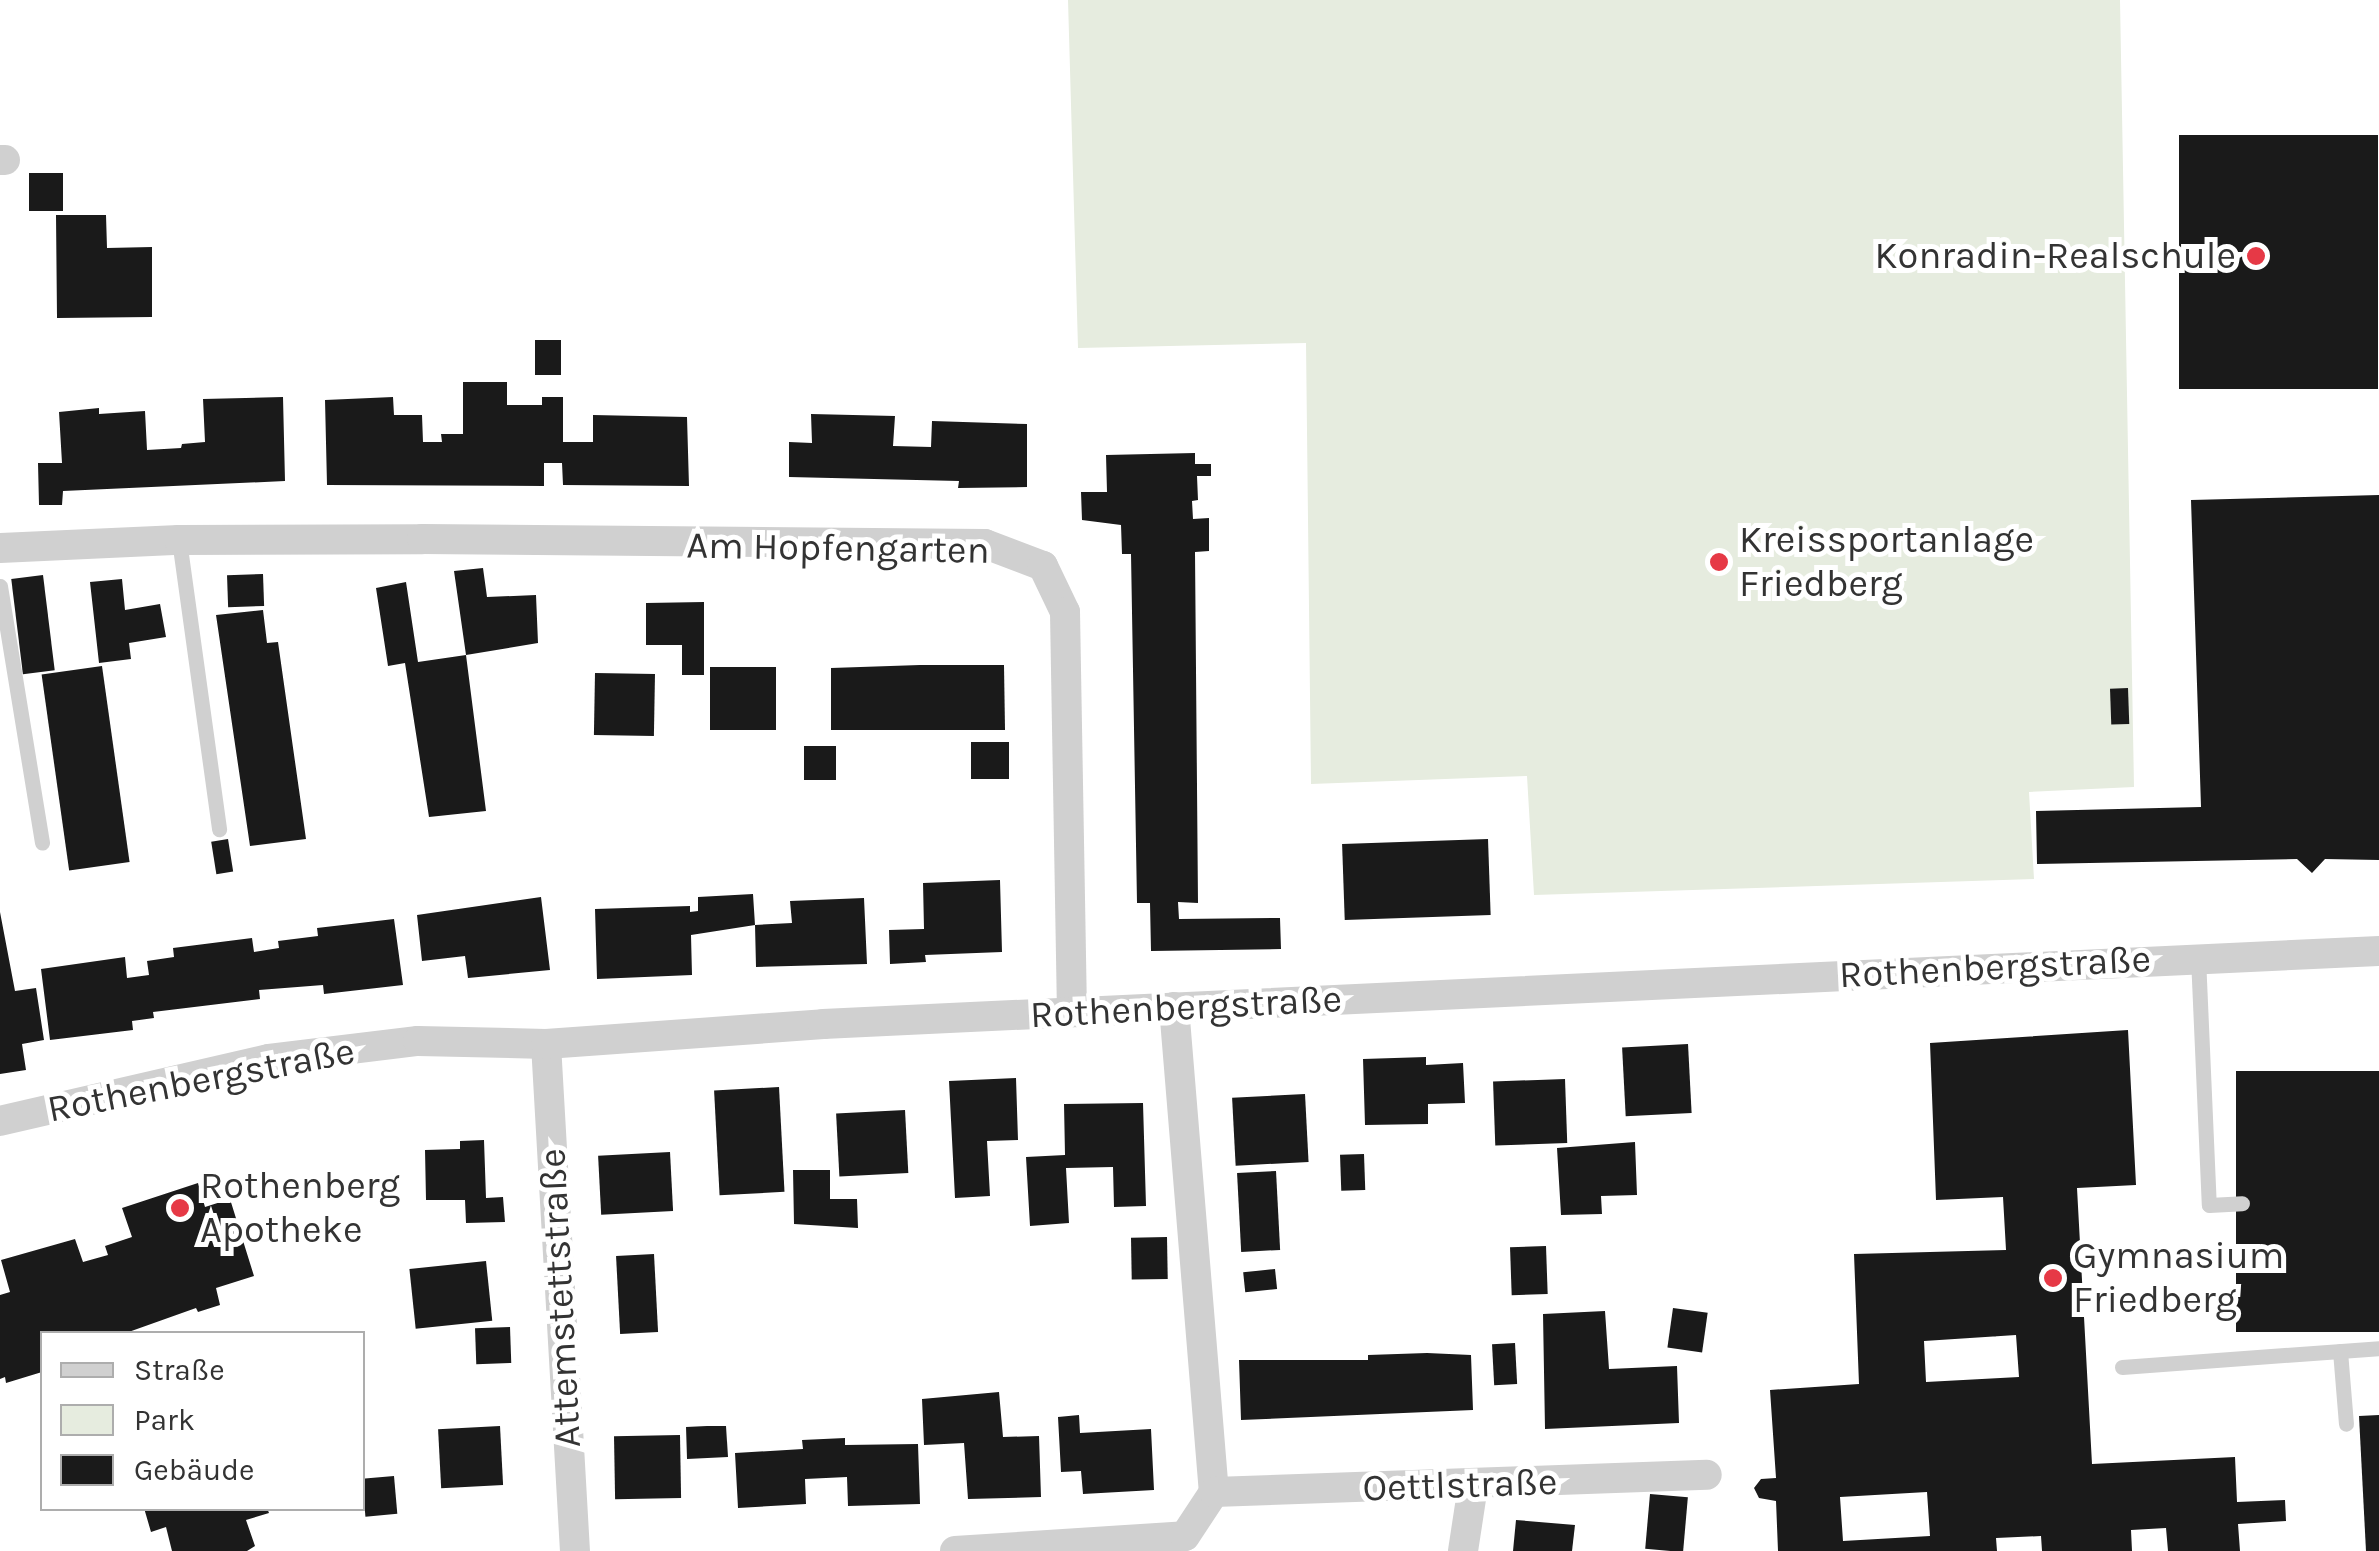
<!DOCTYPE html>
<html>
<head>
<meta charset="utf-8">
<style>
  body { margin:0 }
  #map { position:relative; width:2379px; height:1551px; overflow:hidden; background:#fff; font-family:Karla,sans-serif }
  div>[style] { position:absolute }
  .green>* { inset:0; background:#e6ecdf }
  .building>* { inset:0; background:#1a1a1a; transform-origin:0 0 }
  .service>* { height:15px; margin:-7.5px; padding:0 7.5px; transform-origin:7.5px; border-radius:7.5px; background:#d0d0d0 }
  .minor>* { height:30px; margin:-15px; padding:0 15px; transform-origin:15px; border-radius:15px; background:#d0d0d0 }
  .dots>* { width:28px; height:28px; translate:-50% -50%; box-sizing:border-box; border:5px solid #fff; border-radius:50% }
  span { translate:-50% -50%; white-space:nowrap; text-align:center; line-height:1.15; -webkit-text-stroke:10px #fff; paint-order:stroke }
  .poi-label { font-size:38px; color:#333 }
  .right { translate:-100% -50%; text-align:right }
  .left { translate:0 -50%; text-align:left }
  .street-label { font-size:38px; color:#333 }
  .legend { position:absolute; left:40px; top:1331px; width:325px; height:180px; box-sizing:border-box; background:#fff; border:2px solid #adadad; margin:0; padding:12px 18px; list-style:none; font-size:30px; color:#333 }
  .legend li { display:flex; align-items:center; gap:20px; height:50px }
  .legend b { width:50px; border:2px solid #adadad }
</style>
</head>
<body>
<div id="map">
  <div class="green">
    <div style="clip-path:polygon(1068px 0,2120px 0,2134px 787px,2029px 792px,2034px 879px,1534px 895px,1527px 776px,1311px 784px,1306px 343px,1078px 348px)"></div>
  </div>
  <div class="building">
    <div style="left:2378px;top:135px;width:254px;height:199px;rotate:90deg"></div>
    <div style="left:29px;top:173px;width:34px;height:38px"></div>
    <div style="clip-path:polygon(56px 215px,106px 215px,107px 248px,152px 247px,152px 317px,57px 318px)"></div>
    <div style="left:561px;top:340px;width:35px;height:26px;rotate:90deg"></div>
    <div style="clip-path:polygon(463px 382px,507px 382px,507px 405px,542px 405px,542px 397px,563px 397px,563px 442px,593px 442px,593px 415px,687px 417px,689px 486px,563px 485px,562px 463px,544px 463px,544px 486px,327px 485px,325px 400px,393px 397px,394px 415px,422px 415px,423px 442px,442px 442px,441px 434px,463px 434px)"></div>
    <div style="clip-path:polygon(283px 397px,285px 481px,63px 491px,62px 505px,39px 505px,38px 463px,62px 463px,59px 412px,99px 408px,99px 414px,145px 411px,147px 450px,181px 448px,182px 444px,205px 442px,203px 399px)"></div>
    <div style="clip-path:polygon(811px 414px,895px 416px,893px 446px,931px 447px,932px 421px,1027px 424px,1027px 487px,958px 488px,959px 481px,789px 477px,789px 442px,812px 443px)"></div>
    <div style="clip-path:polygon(1195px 453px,1195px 464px,1211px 464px,1211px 476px,1197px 476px,1198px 500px,1192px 501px,1193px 519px,1209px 518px,1209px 551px,1195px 552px,1198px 903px,1178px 902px,1179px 919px,1280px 918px,1281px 949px,1151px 951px,1150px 903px,1137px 903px,1131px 554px,1122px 554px,1121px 525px,1082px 520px,1081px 492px,1107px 492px,1106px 455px)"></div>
    <div style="clip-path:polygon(2379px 495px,2379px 860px,2325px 859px,2312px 873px,2297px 859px,2037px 864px,2036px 811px,2201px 807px,2191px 500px)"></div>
    <div style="clip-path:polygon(483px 568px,487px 597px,536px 595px,538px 643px,466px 655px,454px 571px)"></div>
    <div style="left:263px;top:574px;width:32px;height:36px;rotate:88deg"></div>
    <div style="left:43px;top:575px;width:96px;height:32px;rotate:83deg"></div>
    <div style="clip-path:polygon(122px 579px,125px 610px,160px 604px,166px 637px,129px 643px,131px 659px,99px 663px,90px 582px)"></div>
    <div style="clip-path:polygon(406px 582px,418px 662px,466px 655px,486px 811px,429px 817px,405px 663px,388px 666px,376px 588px)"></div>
    <div style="clip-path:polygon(704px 602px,704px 675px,682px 675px,682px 645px,646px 645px,646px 603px)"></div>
    <div style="clip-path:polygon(263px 610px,267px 643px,278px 642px,306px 839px,250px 846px,216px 615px)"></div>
    <div style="clip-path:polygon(920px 665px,1004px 665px,1005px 730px,831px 730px,831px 668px)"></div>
    <div style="left:102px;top:666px;width:198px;height:61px;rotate:82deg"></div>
    <div style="left:710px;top:667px;width:66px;height:63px"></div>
    <div style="left:595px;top:673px;width:60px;height:62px;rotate:1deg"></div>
    <div style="left:2128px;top:688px;width:36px;height:18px;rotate:88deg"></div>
    <div style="left:971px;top:742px;width:38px;height:37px"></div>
    <div style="left:804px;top:746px;width:32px;height:34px"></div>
    <div style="left:228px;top:839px;width:33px;height:17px;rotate:81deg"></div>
    <div style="left:1488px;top:839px;width:76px;height:146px;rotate:88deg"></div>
    <div style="clip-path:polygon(1000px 880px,1002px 952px,925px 955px,926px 962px,890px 964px,889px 930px,924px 929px,923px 883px)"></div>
    <div style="clip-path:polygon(753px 894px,755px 925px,691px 935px,692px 975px,597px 979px,595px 909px,690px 906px,690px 912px,698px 911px,698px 897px)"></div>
    <div style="clip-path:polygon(541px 897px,550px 970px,468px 978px,465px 956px,422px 961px,417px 915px)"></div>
    <div style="clip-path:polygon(864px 898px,867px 964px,756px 967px,755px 925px,792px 923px,790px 901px)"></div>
    <div style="clip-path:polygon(0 912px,15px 991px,36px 988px,44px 1040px,22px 1044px,26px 1070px,0 1074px)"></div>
    <div style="clip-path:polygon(394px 919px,403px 985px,324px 994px,323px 985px,259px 990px,260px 999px,153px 1012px,154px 1018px,132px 1021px,133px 1030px,50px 1040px,41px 969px,125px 957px,127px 978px,149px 975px,147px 961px,174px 957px,173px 948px,252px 938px,254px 952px,279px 948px,278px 941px,318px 936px,317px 928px)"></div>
    <div style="clip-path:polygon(evenodd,2128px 1030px,2136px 1185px,2077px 1188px,2092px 1464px,2235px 1457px,2237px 1502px,2285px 1500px,2286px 1521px,2238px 1524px,2240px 1551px,2168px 1551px,2166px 1528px,2131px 1530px,2132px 1551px,2042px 1551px,2041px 1536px,1996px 1538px,1997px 1551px,1778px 1551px,1776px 1501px,1759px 1498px,1754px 1488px,1761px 1479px,1776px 1478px,1770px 1390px,1859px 1384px,1854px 1254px,2006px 1250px,2003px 1197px,1936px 1200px,1930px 1043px,2128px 1030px,2016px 1335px,2019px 1377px,1926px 1382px,1924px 1341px,2016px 1335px,2128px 1030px,1927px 1492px,1930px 1536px,1843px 1541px,1840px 1497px,1927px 1492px)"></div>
    <div style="left:1688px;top:1044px;width:69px;height:66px;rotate:87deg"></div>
    <div style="clip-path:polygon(1426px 1057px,1426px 1065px,1463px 1063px,1465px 1103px,1428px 1104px,1428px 1124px,1365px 1125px,1363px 1059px)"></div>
    <div style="left:2379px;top:1071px;width:261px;height:143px;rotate:90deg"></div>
    <div style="clip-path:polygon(1016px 1078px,1018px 1140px,987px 1141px,990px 1196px,955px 1198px,949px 1081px)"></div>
    <div style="left:1565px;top:1079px;width:64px;height:72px;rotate:88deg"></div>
    <div style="left:779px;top:1087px;width:105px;height:65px;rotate:87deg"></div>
    <div style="left:1305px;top:1094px;width:68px;height:73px;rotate:87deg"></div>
    <div style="clip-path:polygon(1143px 1103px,1146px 1206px,1114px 1207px,1113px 1167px,1066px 1168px,1069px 1223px,1030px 1226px,1026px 1157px,1065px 1155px,1064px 1104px)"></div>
    <div style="left:905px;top:1110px;width:63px;height:69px;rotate:87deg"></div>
    <div style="clip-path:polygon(484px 1140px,486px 1198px,503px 1197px,505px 1222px,466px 1223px,465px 1200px,426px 1200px,425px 1150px,460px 1149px,460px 1141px)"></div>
    <div style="clip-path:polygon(1635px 1142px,1637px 1195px,1601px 1196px,1602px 1214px,1561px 1215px,1557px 1148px)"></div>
    <div style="left:670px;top:1152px;width:59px;height:72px;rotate:87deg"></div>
    <div style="left:1364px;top:1154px;width:36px;height:24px;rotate:88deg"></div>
    <div style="clip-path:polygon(793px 1170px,830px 1170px,830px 1199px,857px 1199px,858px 1228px,794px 1224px)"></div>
    <div style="left:1276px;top:1171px;width:79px;height:39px;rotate:87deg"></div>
    <div style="clip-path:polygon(198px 1183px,205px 1207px,230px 1199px,254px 1276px,216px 1288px,220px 1305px,198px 1312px,196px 1308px,123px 1334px,42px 1334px,42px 1372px,6px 1383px,5px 1377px,0 1379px,0 1295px,10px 1292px,1px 1260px,75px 1239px,83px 1262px,108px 1255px,105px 1246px,132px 1237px,122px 1208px)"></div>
    <div style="left:1167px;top:1237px;width:42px;height:36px;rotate:89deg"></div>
    <div style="left:1546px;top:1246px;width:48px;height:36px;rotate:88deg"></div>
    <div style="left:654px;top:1254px;width:78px;height:38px;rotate:87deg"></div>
    <div style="left:486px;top:1261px;width:60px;height:77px;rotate:84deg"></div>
    <div style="left:1275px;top:1269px;width:20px;height:32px;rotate:84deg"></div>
    <div style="left:1673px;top:1308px;width:35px;height:40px;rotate:8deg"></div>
    <div style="clip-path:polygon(1605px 1311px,1609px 1369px,1677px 1366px,1679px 1423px,1545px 1429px,1543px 1314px)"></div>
    <div style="left:510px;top:1327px;width:36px;height:35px;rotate:88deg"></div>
    <div style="left:1515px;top:1343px;width:41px;height:23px;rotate:87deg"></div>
    <div style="clip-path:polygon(1427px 1353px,1471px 1355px,1473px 1410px,1241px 1420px,1239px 1360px,1368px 1360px,1368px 1355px)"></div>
    <div style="clip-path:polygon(999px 1392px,1003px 1437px,1039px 1436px,1041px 1497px,968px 1499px,964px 1443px,924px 1445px,922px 1399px)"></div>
    <div style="clip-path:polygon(1079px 1415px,1080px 1433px,1151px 1429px,1154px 1490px,1083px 1494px,1081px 1471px,1061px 1472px,1058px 1417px)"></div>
    <div style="clip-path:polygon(2379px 1415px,2379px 1551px,2366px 1551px,2359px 1416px)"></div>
    <div style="left:500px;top:1426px;width:59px;height:62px;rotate:87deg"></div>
    <div style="clip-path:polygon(707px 1426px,726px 1426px,728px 1457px,687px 1459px,686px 1427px)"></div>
    <div style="left:680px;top:1435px;width:63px;height:66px;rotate:89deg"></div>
    <div style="clip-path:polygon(845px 1438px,845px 1445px,918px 1444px,920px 1504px,848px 1506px,847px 1477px,805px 1479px,806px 1504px,738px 1508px,735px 1453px,803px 1449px,802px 1440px)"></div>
    <div style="left:394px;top:1476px;width:38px;height:32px;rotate:85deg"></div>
    <div style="left:1650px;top:1494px;width:38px;height:55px;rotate:5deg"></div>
    <div style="clip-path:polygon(144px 1508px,267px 1508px,269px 1513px,246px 1520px,255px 1546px,247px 1551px,172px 1551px,166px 1527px,151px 1532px)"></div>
    <div style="clip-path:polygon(1516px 1520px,1575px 1525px,1572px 1551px,1513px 1551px)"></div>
  </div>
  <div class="service">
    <div style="left:179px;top:540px;width:292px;rotate:82.1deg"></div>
    <div style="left:0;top:586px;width:260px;rotate:80.7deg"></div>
    <div style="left:2198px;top:957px;width:248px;rotate:87.5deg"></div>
    <div style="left:2209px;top:1205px;width:33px;rotate:-3deg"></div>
    <div style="left:2340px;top:1351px;width:73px;rotate:85.3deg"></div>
    <div style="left:2122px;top:1367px;width:258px;rotate:-4.2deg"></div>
  </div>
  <div class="minor">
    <div style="left:0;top:160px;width:5px"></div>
    <div style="left:0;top:548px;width:179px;rotate:-2.6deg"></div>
    <div style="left:179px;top:540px;width:243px;rotate:-0.2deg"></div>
    <div style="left:422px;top:539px;width:563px;rotate:0.51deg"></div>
    <div style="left:985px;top:544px;width:62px;rotate:20.8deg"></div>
    <div style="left:1043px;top:566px;width:51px;rotate:64.4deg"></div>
    <div style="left:1065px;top:612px;width:400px;rotate:89deg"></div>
    <div style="left:1174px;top:1007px;width:487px;rotate:85.3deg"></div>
    <div style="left:546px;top:1044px;width:508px;rotate:86.73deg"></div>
    <div style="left:0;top:1121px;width:276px;rotate:-13deg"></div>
    <div style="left:269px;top:1059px;width:150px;rotate:-6.9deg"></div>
    <div style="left:418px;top:1041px;width:128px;rotate:1.3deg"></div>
    <div style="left:546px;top:1044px;width:278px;rotate:-4.1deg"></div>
    <div style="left:823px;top:1024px;width:1558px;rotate:-2.69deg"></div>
    <div style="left:955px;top:1551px;width:230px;rotate:-3.7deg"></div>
    <div style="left:1185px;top:1536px;width:53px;rotate:-56.6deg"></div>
    <div style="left:1214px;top:1492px;width:493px;rotate:-2deg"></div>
    <div style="left:1463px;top:1551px;width:66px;rotate:-81.3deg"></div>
  </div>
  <div class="dots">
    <div style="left:2256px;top:256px;background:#e63946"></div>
    <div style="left:1719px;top:562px;background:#e63946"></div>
    <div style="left:180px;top:1208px;background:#e63946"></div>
    <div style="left:2053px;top:1278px;background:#e63946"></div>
  </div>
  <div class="poi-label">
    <span class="right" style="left:2236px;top:256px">Konradin-Realschule</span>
    <span class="left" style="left:1739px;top:562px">Kreissportanlage<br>Friedberg</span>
    <span class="left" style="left:200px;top:1208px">Rothenberg<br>Apotheke</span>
    <span class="left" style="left:2073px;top:1278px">Gymnasium<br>Friedberg</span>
  </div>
  <div class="street-label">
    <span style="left:838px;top:548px;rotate:1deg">Am Hopfengarten</span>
    <span style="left:1995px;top:967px;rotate:-3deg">Rothenbergstraße</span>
    <span style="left:1186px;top:1007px;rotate:-3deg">Rothenbergstraße</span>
    <span style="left:201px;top:1080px;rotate:-11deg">Rothenbergstraße</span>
    <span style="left:560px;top:1298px;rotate:-93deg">Attemstettstraße</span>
    <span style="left:1460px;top:1485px;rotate:-2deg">Oettlstraße</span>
  </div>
  <ul class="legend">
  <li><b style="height:12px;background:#d0d0d0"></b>Straße</li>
  <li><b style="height:28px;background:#e6ecdf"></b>Park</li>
  <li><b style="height:28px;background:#1a1a1a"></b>Gebäude</li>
  </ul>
</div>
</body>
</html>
